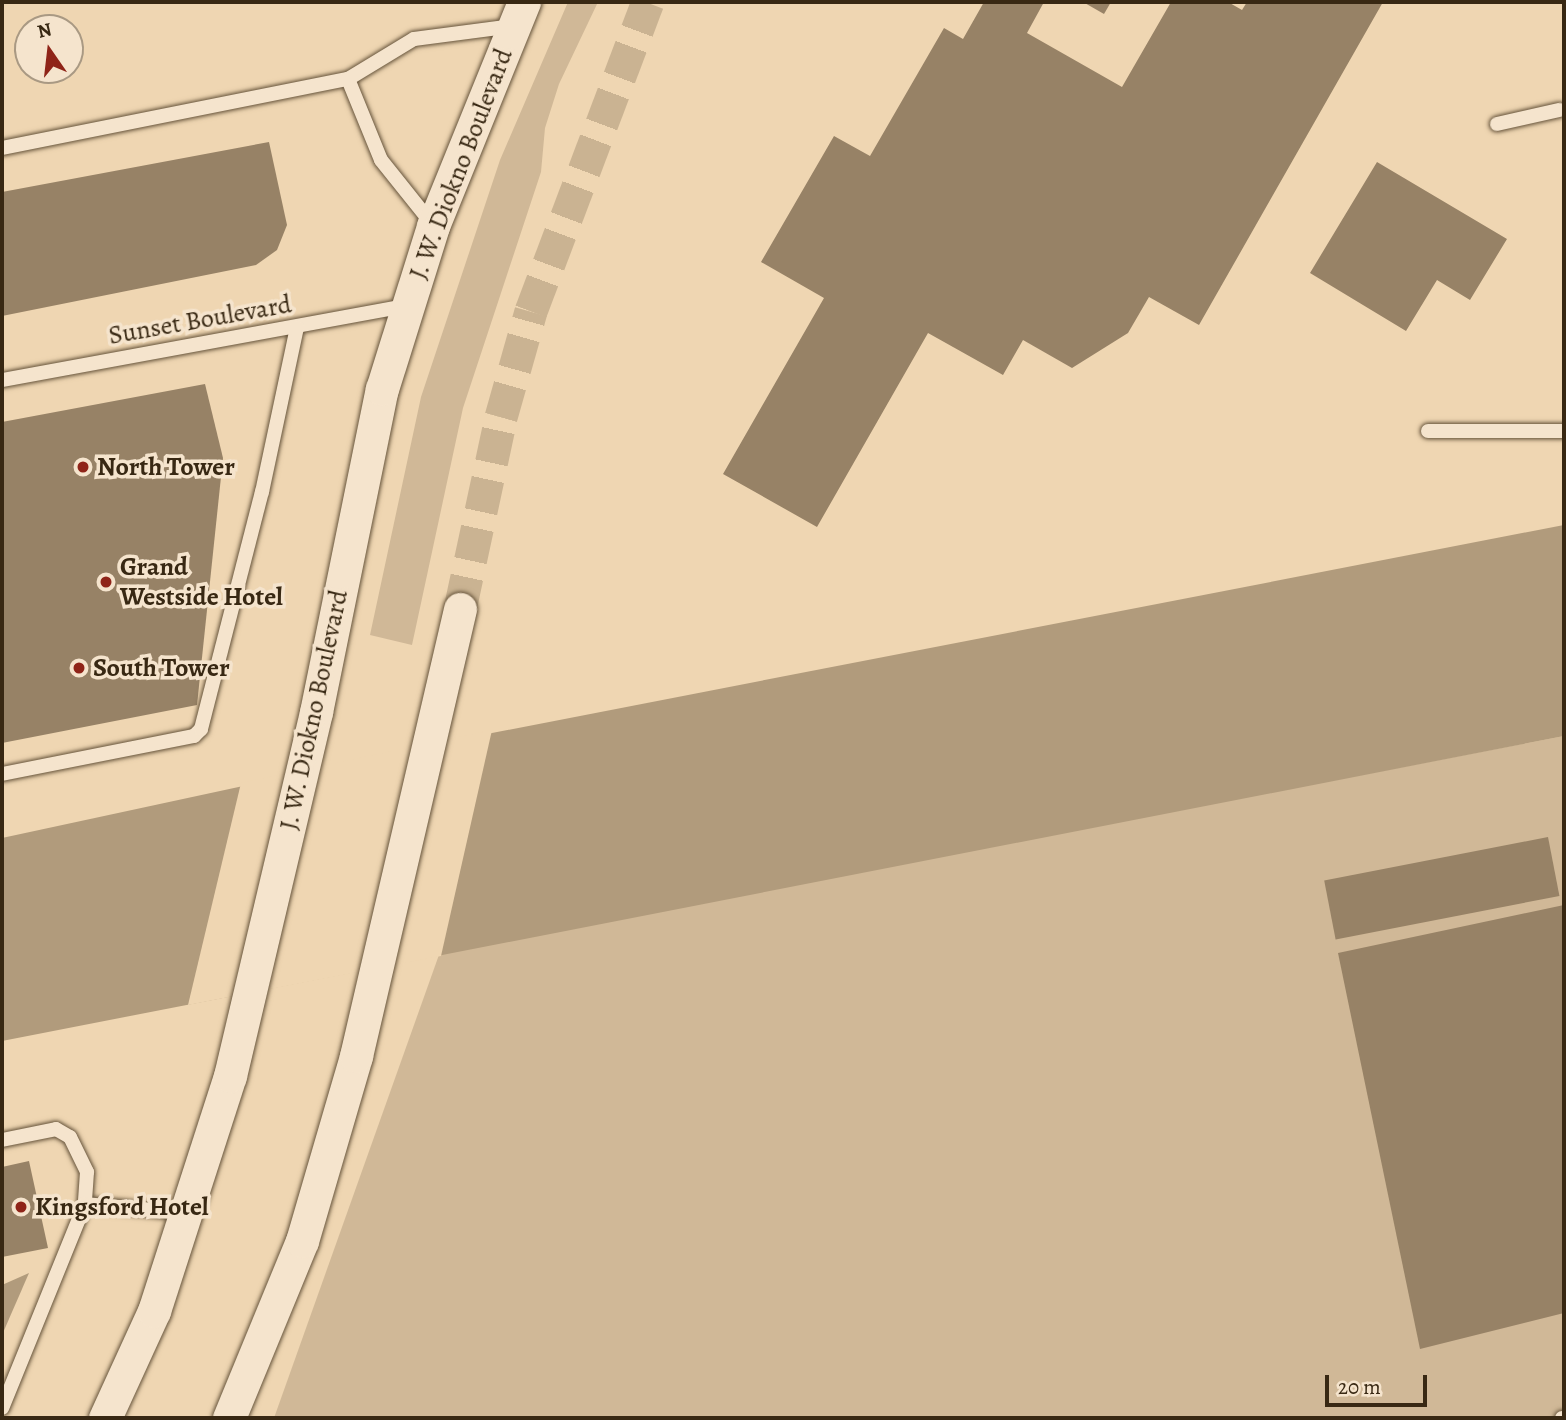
<!DOCTYPE html>
<html>
<head>
<meta charset="utf-8">
<style>
  body { margin:0 }
  #map { position:relative; width:1566px; height:1420px; overflow:hidden; background:#efd6b2; font-family:Alegreya,serif }
  div>[style] { position:absolute }
  .green>* { inset:0; background:#d0b897 }
  .water>* { inset:0; background:#b19b7c }
  .pier>* { inset:0; background:#efd6b2 }
  .building>* { inset:0; background:#978266; transform-origin:0 0 }
  .tertiary-tunnel>* { height:33px; margin-top:-16.5px; transform-origin:0; background:repeating-linear-gradient(90deg,#cab392 0 33px,transparent 0 50px) }
  .roads { filter:drop-shadow(0 0 2px #66543b) drop-shadow(0 0 2px #66543b) }
  .service>* { height:14px; margin:-7px; padding:0 7px; transform-origin:7px; border-radius:7px; background:#f5e4cd }
  .tertiary>* { height:33px; margin:-16.5px; padding:0 16.5px; transform-origin:16.5px; border-radius:16.5px; background:#f5e4cd }
  .dots>* { width:19px; height:19px; translate:-50% -50%; box-sizing:border-box; border:4px solid #f5e4cd; border-radius:50% }
  span { translate:-50% -50%; white-space:nowrap; text-align:center; line-height:1.15; -webkit-text-stroke:7px #f5e4cd; paint-order:stroke }
  .street-label { font-size:26px; color:#382813 }
  .poi-label { font-size:26px; color:#382813; font-weight:700 }
  .left { translate:0 -50%; text-align:left }
  .frame { position:absolute; inset:0; border:4px solid #382813; pointer-events:none }
  .north { position:absolute; left:14px; top:14px; width:70px; height:70px; box-sizing:border-box; background:#f5e4cd; border:2px solid #a99983; border-radius:50%; rotate:346deg; font-size:19px; font-weight:700; line-height:28px; text-align:center; color:#382813 }
  .north::after { content:''; display:block; margin:auto; width:24px; height:32px; background:#8f2418; clip-path:polygon(50% 0,100% 100%,50% 72%,0 100%) }
  .scale { position:absolute; left:1325px; top:1375px; width:102px; height:32px; box-sizing:border-box; border:4px solid #382813; border-top:0; padding-left:9px; font-size:21px; line-height:24px; white-space:nowrap; color:#382813; -webkit-text-stroke:5px #f5e4cd; paint-order:stroke }
</style>
</head>
<body>
<div id="map">
  <div class="green">
    <div style="clip-path:polygon(568px 2px,598px 2px,559px 84px,545px 128px,541px 172px,463px 408px,412px 645px,370px 635px,421px 397px,500px 160px)"></div>
    <div style="clip-path:polygon(1564px 736px,1564px 1418px,274px 1418px,440px 952px)"></div>
  </div>
  <div class="water">
    <div style="clip-path:polygon(1564px 525px,1564px 736px,2px 1041px,2px 838px,461px 739px)"></div>
    <div style="clip-path:polygon(29px 1273px,2px 1335px,2px 1285px)"></div>
  </div>
  <div class="pier">
    <div style="clip-path:polygon(492px 730px,441px 956px,188px 1005px,241px 783px)"></div>
  </div>
  <div class="building">
    <div style="clip-path:polygon(984px 2px,1044px 2px,1027px 33px,1122px 87px,1171px 2px,1228px 2px,1242px 10px,1247px 2px,1383px 2px,1199px 325px,1149px 297px,1128px 333px,1072px 368px,1023px 340px,1003px 375px,928px 333px,817px 527px,723px 474px,824px 298px,761px 262px,834px 136px,870px 156px,944px 28px,963px 39px)"></div>
    <div style="clip-path:polygon(1083px 2px,1111px 2px,1104px 14px)"></div>
    <div style="clip-path:polygon(269px 142px,287px 225px,277px 250px,256px 265px,2px 316px,2px 192px)"></div>
    <div style="clip-path:polygon(1377px 162px,1507px 239px,1470px 300px,1437px 280px,1406px 331px,1310px 273px)"></div>
    <div style="clip-path:polygon(205px 384px,223px 458px,197px 705px,2px 743px,2px 422px)"></div>
    <div style="left:1548px;top:837px;width:60px;height:228px;rotate:79deg"></div>
    <div style="clip-path:polygon(1564px 905px,1564px 1313px,1420px 1349px,1338px 953px)"></div>
    <div style="clip-path:polygon(29px 1161px,48px 1248px,2px 1257px,2px 1167px)"></div>
  </div>
  <div class="tertiary-tunnel">
    <div style="left:460px;top:609px;width:196px;rotate:-77.9deg"></div>
    <div style="left:501px;top:417px;width:110px;rotate:-74.2deg"></div>
    <div style="left:531px;top:311px;width:330px;rotate:-69.3deg"></div>
  </div>
  <div class="roads">
    <div class="service">
      <div style="left:348px;top:79px;width:87px;rotate:67.8deg"></div>
      <div style="left:381px;top:160px;width:83px;rotate:51.3deg"></div>
      <div style="left:1497px;top:124px;width:64px;rotate:-12.7deg"></div>
      <div style="left:2px;top:148px;width:353px;rotate:-11.3deg"></div>
      <div style="left:348px;top:79px;width:77px;rotate:-31.2deg"></div>
      <div style="left:414px;top:39px;width:100px;rotate:-7.5deg"></div>
      <div style="left:2px;top:380px;width:412px;rotate:-10.4deg"></div>
      <div style="left:1428px;top:431px;width:136px"></div>
      <div style="left:2px;top:774px;width:196px;rotate:-11.2deg"></div>
      <div style="left:194px;top:736px;width:10px;rotate:-45deg"></div>
      <div style="left:201px;top:729px;width:245px;rotate:-75.6deg"></div>
      <div style="left:262px;top:492px;width:168px;rotate:-78deg"></div>
      <div style="left:2px;top:1140px;width:55px;rotate:-11.5deg"></div>
      <div style="left:56px;top:1129px;width:16px;rotate:30deg"></div>
      <div style="left:70px;top:1137px;width:39px;rotate:64deg"></div>
      <div style="left:87px;top:1172px;width:32px;rotate:94deg"></div>
      <div style="left:85px;top:1204px;width:220px;rotate:112.1deg"></div>
      <div style="left:85px;top:1204px;width:102px;rotate:5deg"></div>
      <div style="left:1562px;top:1418px;width:2px"></div>
    </div>
    <div class="tertiary">
      <div style="left:105px;top:1418px;width:118px;rotate:-65.4deg"></div>
      <div style="left:154px;top:1311px;width:247px;rotate:-72.1deg"></div>
      <div style="left:230px;top:1076px;width:374px;rotate:-76.7deg"></div>
      <div style="left:316px;top:712px;width:330px;rotate:-78.5deg"></div>
      <div style="left:382px;top:389px;width:171px;rotate:-72.6deg"></div>
      <div style="left:433px;top:226px;width:242px;rotate:-67.9deg"></div>
      <div style="left:229px;top:1418px;width:191px;rotate:-67.6deg"></div>
      <div style="left:302px;top:1241px;width:193px;rotate:-73.7deg"></div>
      <div style="left:356px;top:1056px;width:459px;rotate:-76.9deg"></div>
    </div>
  </div>
  <div class="dots">
    <div style="left:83px;top:467px;background:#8f2418"></div>
    <div style="left:106px;top:582px;background:#8f2418"></div>
    <div style="left:79px;top:668px;background:#8f2418"></div>
    <div style="left:21px;top:1207px;background:#8f2418"></div>
  </div>
  <div class="street-label">
    <span style="left:461px;top:164px;rotate:-69deg">J. W. Diokno Boulevard</span>
    <span style="left:200px;top:320px;rotate:-10deg">Sunset Boulevard</span>
    <span style="left:314px;top:710px;rotate:-78deg">J. W. Diokno Boulevard</span>
  </div>
  <div class="poi-label">
    <span class="left" style="left:97px;top:467px">North Tower</span>
    <span class="left" style="left:120px;top:582px">Grand<br>Westside Hotel</span>
    <span class="left" style="left:93px;top:668px">South Tower</span>
    <span class="left" style="left:35px;top:1207px">Kingsford Hotel</span>
  </div>
  <div class="frame"></div>
  <div class="north">N</div>
  <div class="scale">20 m</div>
</div>
</body>
</html>
